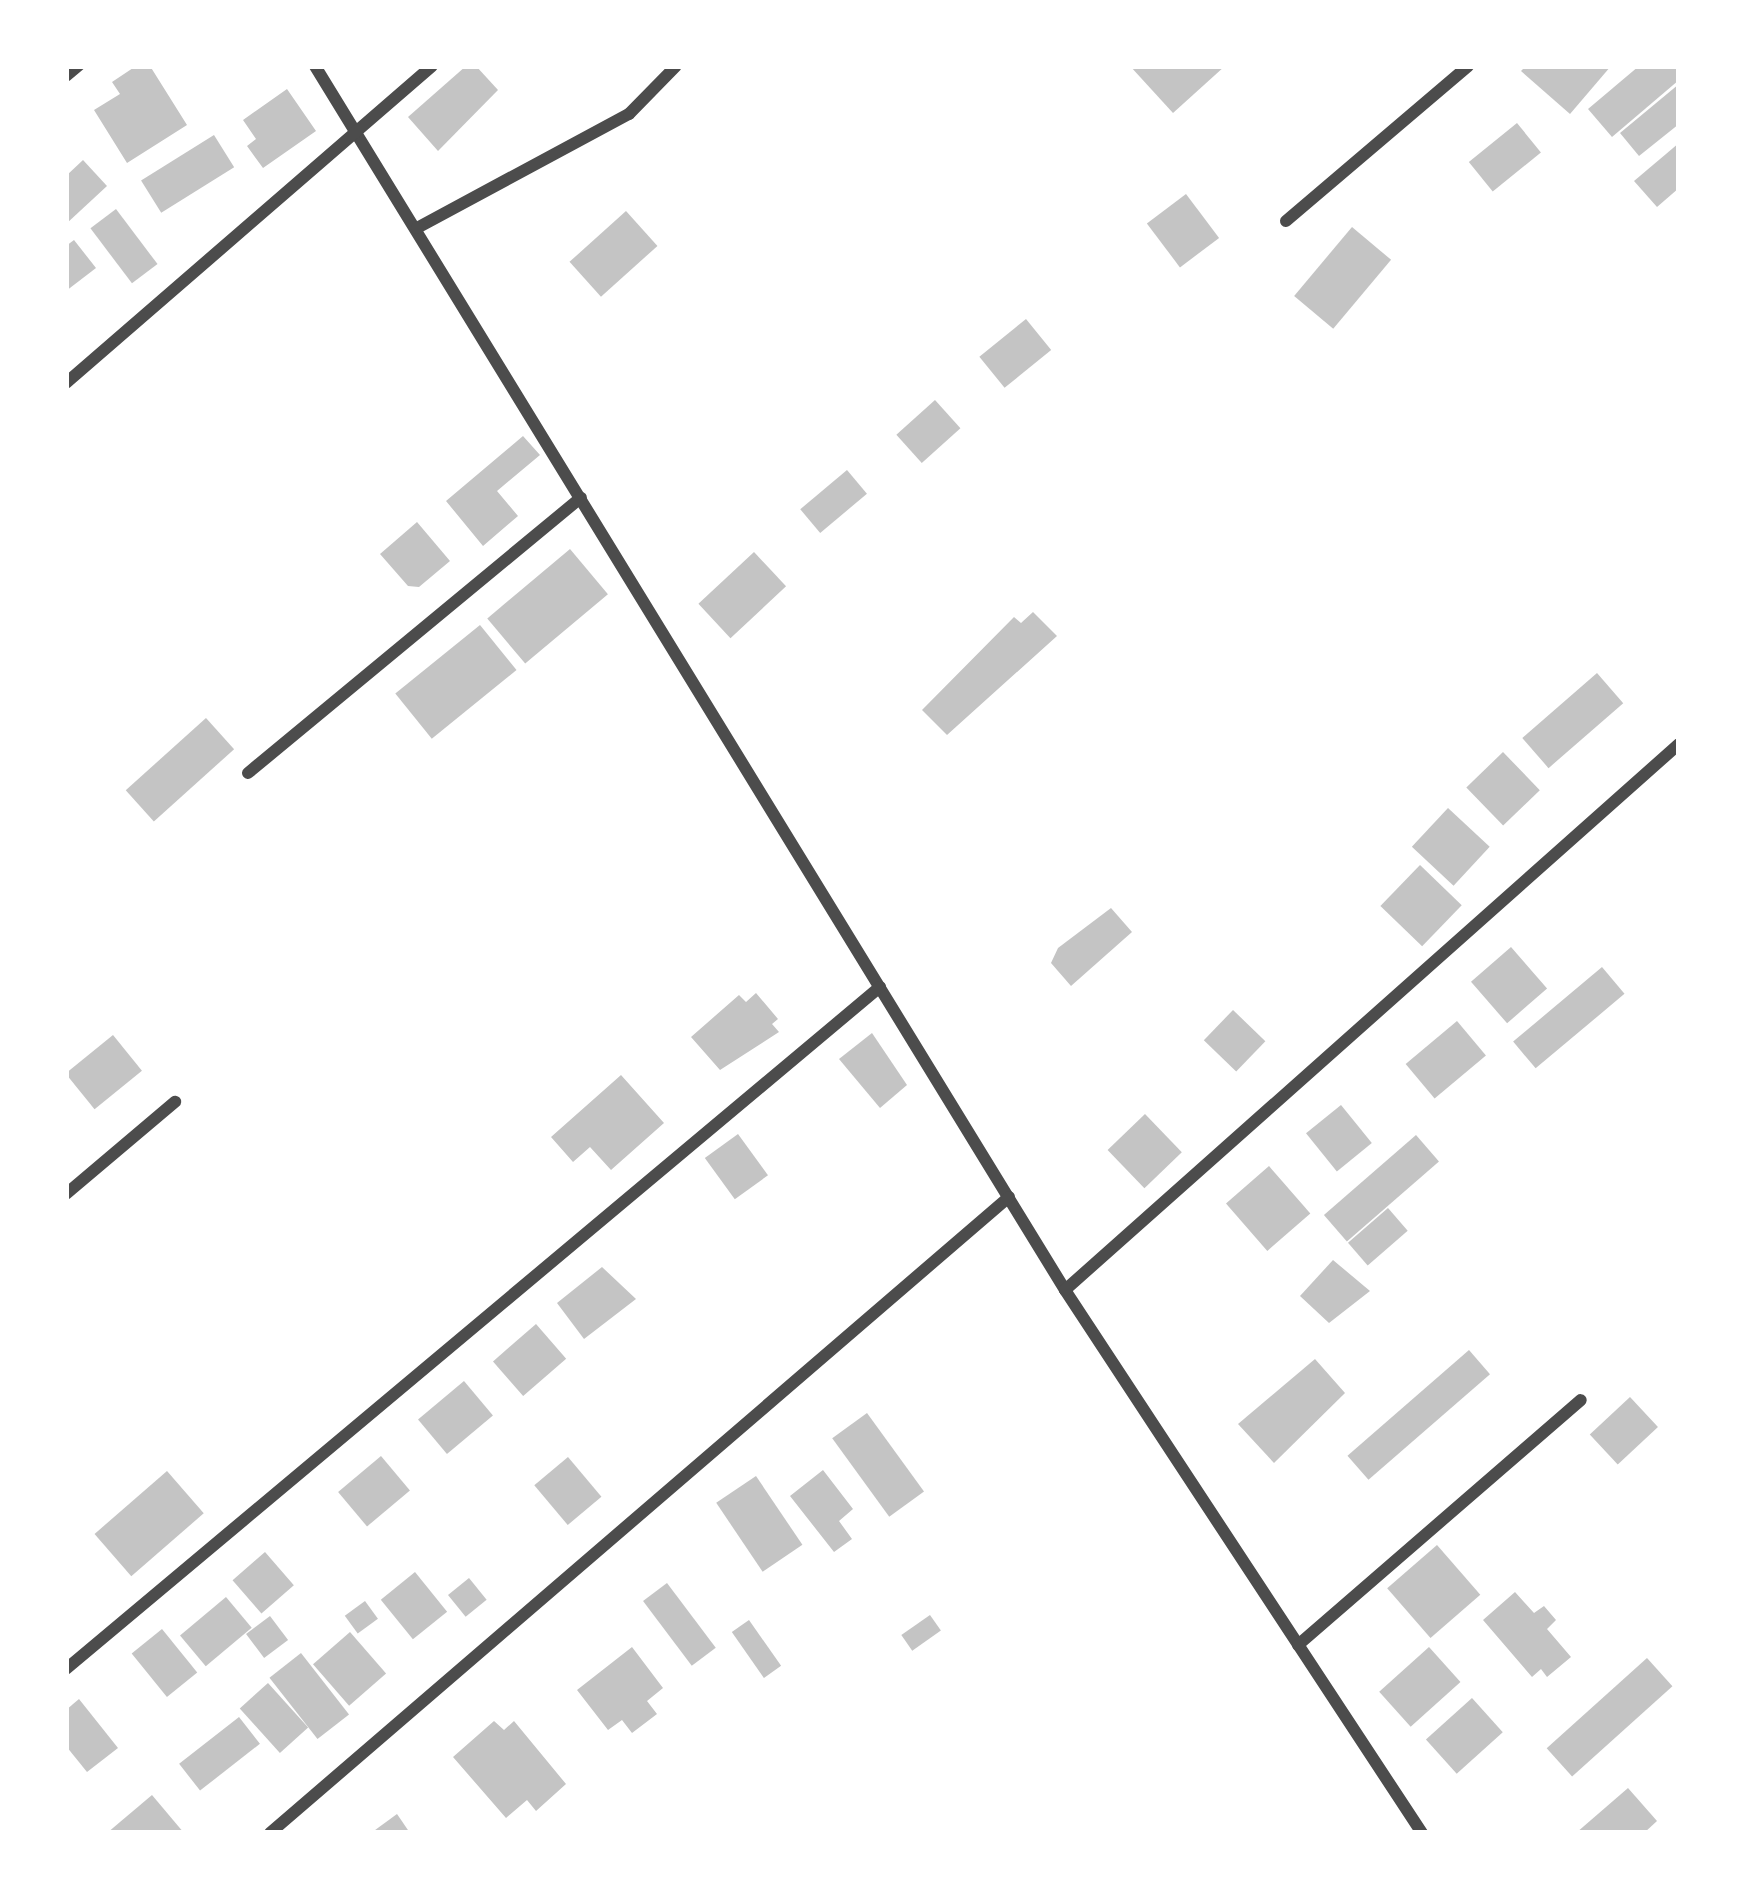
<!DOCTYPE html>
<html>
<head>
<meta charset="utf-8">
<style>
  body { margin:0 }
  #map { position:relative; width:1745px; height:1899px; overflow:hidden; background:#fff; font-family:"Varela Round",sans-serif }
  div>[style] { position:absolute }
  .building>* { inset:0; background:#c4c4c4; transform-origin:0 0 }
  .minor>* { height:12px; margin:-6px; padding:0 6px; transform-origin:6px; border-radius:6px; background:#4c4c4c }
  span { translate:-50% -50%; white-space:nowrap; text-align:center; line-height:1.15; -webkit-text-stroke:12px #fff; paint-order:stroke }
  .frame { position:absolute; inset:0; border:69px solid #fff; pointer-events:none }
</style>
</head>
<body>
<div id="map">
  <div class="building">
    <div style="clip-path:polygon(136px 66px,150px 66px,187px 125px,127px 163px,94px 110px,120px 94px,112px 82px)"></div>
    <div style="clip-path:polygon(466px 66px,476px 66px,498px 90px,438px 151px,408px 117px)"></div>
    <div style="clip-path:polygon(1130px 66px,1225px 66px,1173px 113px)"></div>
    <div style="clip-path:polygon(1526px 66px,1611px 66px,1570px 114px,1521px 71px)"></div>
    <div style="clip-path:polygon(1639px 66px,1679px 66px,1679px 80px,1612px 137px,1588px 109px)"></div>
    <div style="clip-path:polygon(1679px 84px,1679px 124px,1639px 156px,1620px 133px)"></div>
    <div style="clip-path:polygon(287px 89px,316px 131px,263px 168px,247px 146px,256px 139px,243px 120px)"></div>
    <div style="left:1517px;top:123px;width:38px;height:62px;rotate:51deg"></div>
    <div style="left:214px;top:135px;width:38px;height:86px;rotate:58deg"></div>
    <div style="clip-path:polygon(1679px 143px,1679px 188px,1657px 207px,1634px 181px)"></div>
    <div style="clip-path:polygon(83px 160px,107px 186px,66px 224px,66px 176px)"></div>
    <div style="left:1186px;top:194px;width:55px;height:49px;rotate:53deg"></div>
    <div style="left:116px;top:209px;width:69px;height:32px;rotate:53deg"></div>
    <div style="left:626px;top:211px;width:47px;height:76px;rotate:48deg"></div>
    <div style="left:1352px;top:227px;width:51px;height:90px;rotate:40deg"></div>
    <div style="clip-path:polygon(74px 240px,96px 268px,66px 291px,66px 246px)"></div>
    <div style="left:1026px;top:319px;width:40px;height:60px;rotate:51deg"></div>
    <div style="left:935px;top:400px;width:38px;height:52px;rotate:48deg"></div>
    <div style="clip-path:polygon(523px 436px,540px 455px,497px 491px,518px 516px,483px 546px,446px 501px)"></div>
    <div style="left:847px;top:470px;width:31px;height:61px;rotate:50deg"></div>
    <div style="clip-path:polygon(417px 522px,450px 561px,419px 587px,408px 586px,380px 554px)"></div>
    <div style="left:570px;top:549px;width:59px;height:108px;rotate:50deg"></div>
    <div style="left:754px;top:552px;width:47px;height:76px;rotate:47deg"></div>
    <div style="clip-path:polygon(1033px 612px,1057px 636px,947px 735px,922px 710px,1014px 617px,1021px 623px)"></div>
    <div style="left:480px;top:625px;width:58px;height:109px;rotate:51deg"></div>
    <div style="left:1597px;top:673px;width:40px;height:99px;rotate:49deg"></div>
    <div style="left:206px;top:718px;width:42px;height:108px;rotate:48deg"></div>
    <div style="left:1503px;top:752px;width:53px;height:51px;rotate:46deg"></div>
    <div style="left:1448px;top:808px;width:57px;height:53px;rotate:43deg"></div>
    <div style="left:1420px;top:865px;width:58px;height:57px;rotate:44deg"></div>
    <div style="clip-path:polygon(1111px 908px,1132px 932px,1071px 986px,1051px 963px,1058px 948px)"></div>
    <div style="left:1511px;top:947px;width:55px;height:53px;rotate:49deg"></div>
    <div style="left:1602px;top:967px;width:35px;height:116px;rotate:50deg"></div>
    <div style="clip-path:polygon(756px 993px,778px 1019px,772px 1024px,779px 1032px,720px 1070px,691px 1037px,739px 995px,746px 1002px)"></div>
    <div style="left:1233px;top:1010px;width:45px;height:42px;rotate:44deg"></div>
    <div style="left:1457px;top:1021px;width:45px;height:67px;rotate:50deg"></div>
    <div style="clip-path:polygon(872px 1033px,907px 1085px,880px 1108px,839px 1059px)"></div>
    <div style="left:113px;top:1035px;width:46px;height:61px;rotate:51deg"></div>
    <div style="clip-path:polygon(621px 1075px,664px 1123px,611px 1170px,590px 1147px,573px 1162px,551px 1137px)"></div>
    <div style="left:1341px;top:1105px;width:49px;height:45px;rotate:51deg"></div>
    <div style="left:1145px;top:1114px;width:53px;height:52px;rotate:46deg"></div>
    <div style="left:738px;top:1134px;width:51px;height:41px;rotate:54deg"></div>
    <div style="left:1416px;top:1135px;width:35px;height:122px;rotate:49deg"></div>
    <div style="left:1269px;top:1166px;width:63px;height:57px;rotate:49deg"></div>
    <div style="left:1388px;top:1208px;width:30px;height:53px;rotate:49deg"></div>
    <div style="clip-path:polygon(1333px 1260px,1370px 1291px,1329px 1323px,1300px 1296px)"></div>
    <div style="clip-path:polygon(602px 1267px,636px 1299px,584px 1339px,557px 1303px)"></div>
    <div style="left:536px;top:1324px;width:46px;height:57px;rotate:49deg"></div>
    <div style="left:1469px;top:1350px;width:32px;height:161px;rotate:49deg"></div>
    <div style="clip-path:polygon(1315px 1359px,1345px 1393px,1274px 1463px,1238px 1424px)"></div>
    <div style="left:464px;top:1381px;width:45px;height:60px;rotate:50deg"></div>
    <div style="left:1630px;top:1397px;width:41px;height:55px;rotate:47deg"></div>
    <div style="left:867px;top:1413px;width:97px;height:43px;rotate:54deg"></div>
    <div style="left:381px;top:1456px;width:45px;height:56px;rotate:50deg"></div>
    <div style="left:568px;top:1457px;width:52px;height:44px;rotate:50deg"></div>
    <div style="clip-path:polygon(823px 1470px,853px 1509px,839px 1521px,852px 1539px,834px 1552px,790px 1496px)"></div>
    <div style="left:167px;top:1471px;width:56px;height:96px;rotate:49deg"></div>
    <div style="left:756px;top:1476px;width:83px;height:48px;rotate:56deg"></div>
    <div style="left:1437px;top:1545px;width:66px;height:66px;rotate:49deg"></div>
    <div style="left:265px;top:1552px;width:44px;height:43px;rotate:49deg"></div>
    <div style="left:415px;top:1572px;width:51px;height:44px;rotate:51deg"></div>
    <div style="left:469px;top:1578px;width:28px;height:27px;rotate:51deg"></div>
    <div style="left:667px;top:1583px;width:81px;height:30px;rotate:53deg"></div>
    <div style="clip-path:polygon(1515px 1592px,1534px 1613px,1544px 1606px,1556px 1620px,1547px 1629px,1571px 1657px,1547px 1677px,1541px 1669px,1532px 1677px,1483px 1620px)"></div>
    <div style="left:226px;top:1597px;width:40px;height:60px;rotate:50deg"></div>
    <div style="left:365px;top:1601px;width:22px;height:25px;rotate:54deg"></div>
    <div style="left:930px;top:1615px;width:19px;height:35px;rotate:55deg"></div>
    <div style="left:270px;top:1616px;width:30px;height:30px;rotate:53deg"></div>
    <div style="left:749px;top:1620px;width:56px;height:21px;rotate:55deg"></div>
    <div style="left:162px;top:1629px;width:56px;height:39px;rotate:51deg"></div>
    <div style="left:350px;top:1632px;width:55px;height:49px;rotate:49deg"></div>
    <div style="clip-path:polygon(632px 1647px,663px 1688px,647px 1701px,657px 1714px,632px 1733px,622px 1720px,608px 1730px,577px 1690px)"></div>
    <div style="left:1429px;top:1647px;width:47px;height:67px;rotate:48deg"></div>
    <div style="left:301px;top:1653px;width:78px;height:40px;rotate:52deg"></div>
    <div style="left:1647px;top:1658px;width:38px;height:135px;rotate:48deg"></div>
    <div style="left:268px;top:1683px;width:60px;height:38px;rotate:48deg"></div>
    <div style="left:1472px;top:1698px;width:46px;height:62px;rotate:48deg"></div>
    <div style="clip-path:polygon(79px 1699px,118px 1748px,87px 1772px,66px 1746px,66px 1710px)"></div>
    <div style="left:239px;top:1717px;width:34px;height:76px;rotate:52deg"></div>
    <div style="clip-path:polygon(494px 1721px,504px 1730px,514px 1721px,566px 1784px,536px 1811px,527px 1800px,506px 1818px,453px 1757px)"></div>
    <div style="clip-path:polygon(1628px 1788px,1657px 1821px,1644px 1833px,1576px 1833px)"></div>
    <div style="clip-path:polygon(152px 1795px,184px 1833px,107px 1833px)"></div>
    <div style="clip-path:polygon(397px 1814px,410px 1833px,371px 1833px)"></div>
  </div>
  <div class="minor">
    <div style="left:315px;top:66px;width:1436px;rotate:58.5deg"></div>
    <div style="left:1065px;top:1290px;width:650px;rotate:56.68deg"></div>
    <div style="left:66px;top:76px;width:16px;rotate:-40deg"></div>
    <div style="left:1286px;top:221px;width:239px;rotate:-40.4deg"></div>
    <div style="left:417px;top:228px;width:241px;rotate:-28.3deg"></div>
    <div style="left:629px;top:114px;width:67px;rotate:-45.6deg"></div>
    <div style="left:66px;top:383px;width:484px;rotate:-40.9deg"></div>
    <div style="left:248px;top:773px;width:432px;rotate:-39.6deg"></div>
    <div style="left:66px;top:1194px;width:143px;rotate:-40.2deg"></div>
    <div style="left:1065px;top:1290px;width:822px;rotate:-41.65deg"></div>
    <div style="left:1298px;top:1645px;width:374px;rotate:-40.9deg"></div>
    <div style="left:66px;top:1669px;width:1062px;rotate:-39.96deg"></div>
    <div style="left:270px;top:1833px;width:975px;rotate:-40.72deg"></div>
  </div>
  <div class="frame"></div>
</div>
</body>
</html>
